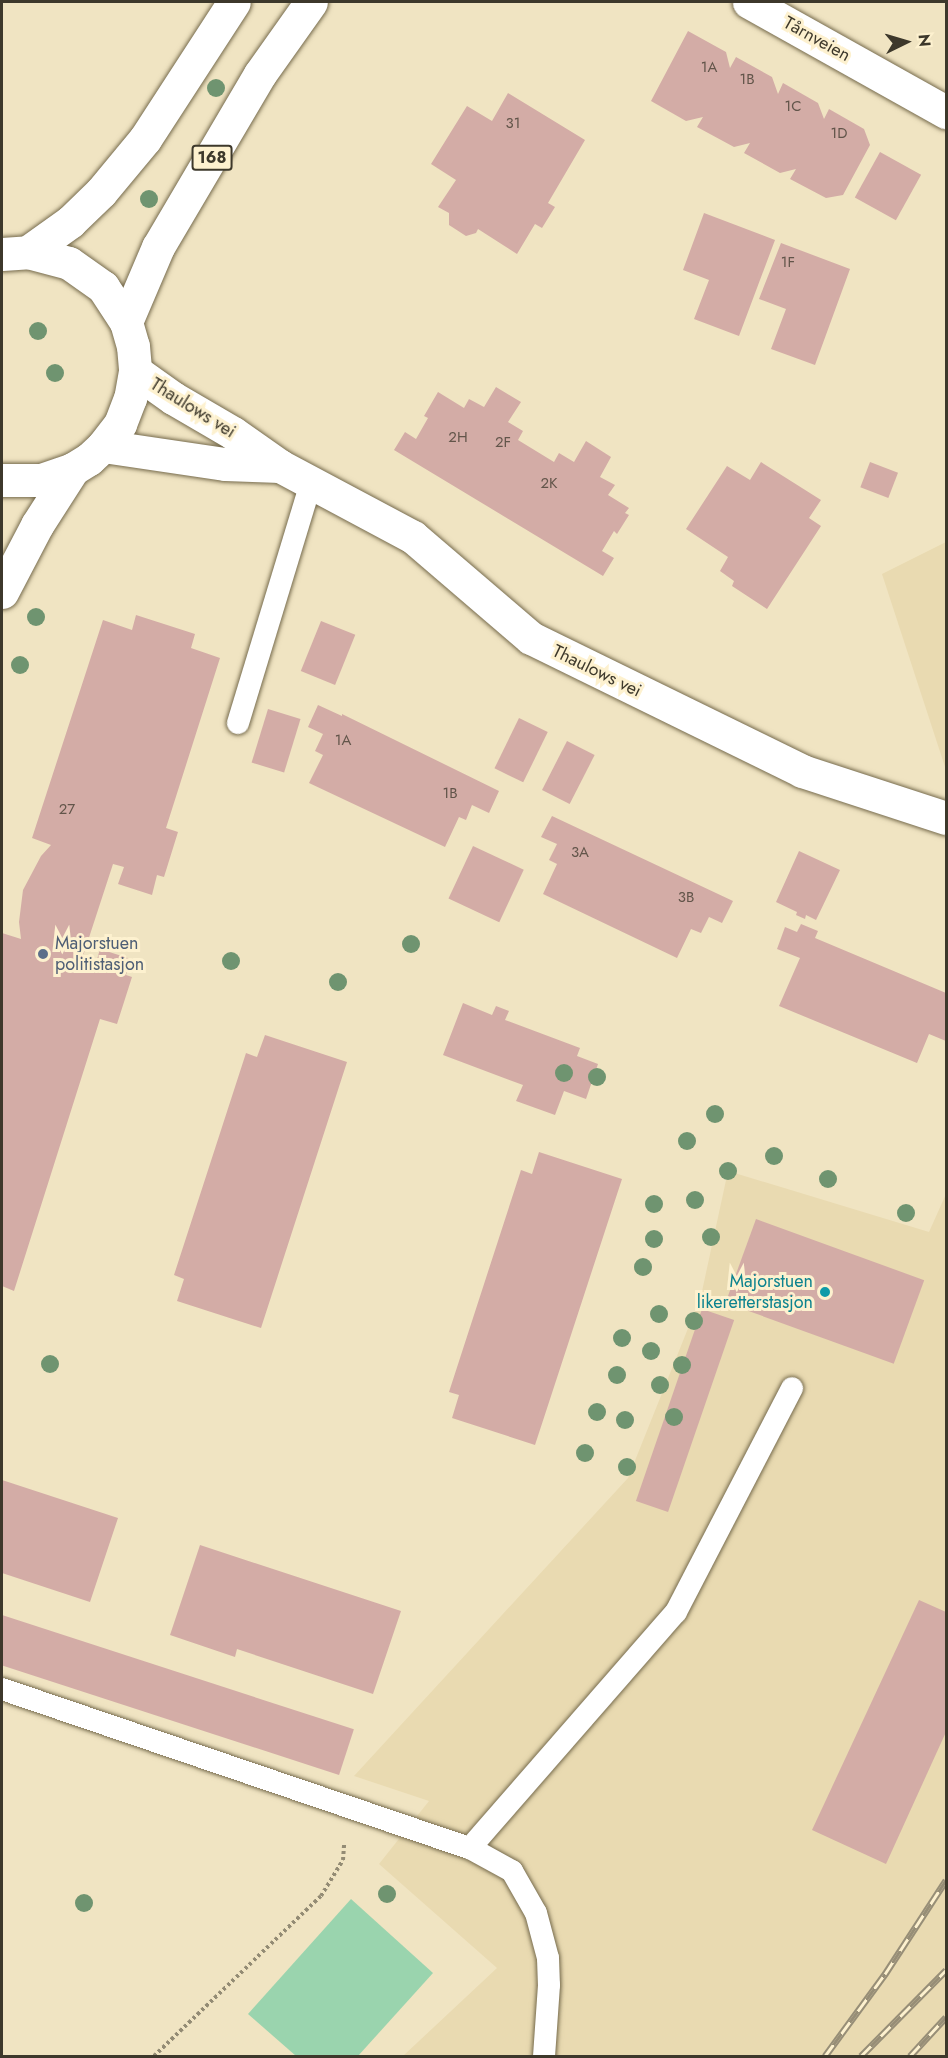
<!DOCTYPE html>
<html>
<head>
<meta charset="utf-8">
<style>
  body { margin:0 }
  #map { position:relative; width:948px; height:2058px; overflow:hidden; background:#f0e4c2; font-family:Jost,sans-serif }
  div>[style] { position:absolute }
  .built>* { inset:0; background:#e9dab1 }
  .green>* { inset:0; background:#9ad4ae }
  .building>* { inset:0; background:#d3aca6; transform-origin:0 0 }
  .path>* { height:4px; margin-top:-2px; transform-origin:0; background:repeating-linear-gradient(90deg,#938b74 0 3px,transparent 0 6px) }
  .roads { filter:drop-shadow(0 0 2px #766b4d) drop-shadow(0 0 2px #766b4d) }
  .lane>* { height:22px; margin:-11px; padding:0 11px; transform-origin:11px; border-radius:11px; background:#fff }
  .street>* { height:33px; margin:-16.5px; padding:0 16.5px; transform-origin:16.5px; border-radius:16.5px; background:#fff }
  .primary>* { height:33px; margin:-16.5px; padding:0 16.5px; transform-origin:16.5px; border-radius:16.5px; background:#fff }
  .rail>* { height:7px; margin-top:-3.5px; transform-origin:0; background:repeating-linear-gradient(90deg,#fdf1cf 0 14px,#978e77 0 28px); box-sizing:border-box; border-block:2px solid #978e77 }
  .trees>* { width:18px; height:18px; margin:-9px; border-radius:50%; background:#6f9470 }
  .dots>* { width:16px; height:16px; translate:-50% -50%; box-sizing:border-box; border:3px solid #fdf1cf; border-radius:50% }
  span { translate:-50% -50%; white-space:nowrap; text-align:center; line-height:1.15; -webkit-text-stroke:6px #fdf1cf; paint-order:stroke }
  .number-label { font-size:15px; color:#62554a }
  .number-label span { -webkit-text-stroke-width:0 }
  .shield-label span { padding:2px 4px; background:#fdf1cf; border:2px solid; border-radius:4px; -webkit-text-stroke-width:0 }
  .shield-label { font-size:16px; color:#3d382b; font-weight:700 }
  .street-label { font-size:18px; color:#3d382b }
  .service-label { font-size:18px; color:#4e5e75 }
  .left { translate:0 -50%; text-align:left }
  .culture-label { font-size:18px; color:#0d838f }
  .right { translate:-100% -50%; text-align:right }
  .frame { position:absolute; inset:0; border:3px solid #3d382b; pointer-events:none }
  .north { position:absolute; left:876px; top:12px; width:60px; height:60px; -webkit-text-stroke:4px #fdf1cf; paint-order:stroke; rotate:85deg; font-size:16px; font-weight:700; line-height:24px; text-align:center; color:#3d382b }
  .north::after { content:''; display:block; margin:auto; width:21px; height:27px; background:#3d382b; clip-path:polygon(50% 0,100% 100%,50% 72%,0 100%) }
</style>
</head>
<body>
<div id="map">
  <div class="built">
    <div style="clip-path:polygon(946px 542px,946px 770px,882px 574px)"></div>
    <div style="clip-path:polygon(728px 1171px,929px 1232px,946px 1194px,946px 2056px,403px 2056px,497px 1968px,379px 1864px,429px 1801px,354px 1776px,628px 1478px,701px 1296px)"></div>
  </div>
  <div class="green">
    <div style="clip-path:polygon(351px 1899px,433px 1973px,358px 2056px,296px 2056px,248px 2014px)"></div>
  </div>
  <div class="building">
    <div style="clip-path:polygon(688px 31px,726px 52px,730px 68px,736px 57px,772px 77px,778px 94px,783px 83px,818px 103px,824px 119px,829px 109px,864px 129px,870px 145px,843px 195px,826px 198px,790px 179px,796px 169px,780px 173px,744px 153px,750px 143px,734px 147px,697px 127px,703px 117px,686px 121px,651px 101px)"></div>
    <div style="clip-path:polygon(508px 93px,585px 140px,548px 203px,555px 207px,542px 228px,535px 224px,517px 254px,478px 229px,476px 233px,466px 236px,449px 225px,449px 213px,438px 207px,456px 180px,431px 164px,467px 106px,492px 121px)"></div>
    <div style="left:880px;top:152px;width:47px;height:52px;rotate:29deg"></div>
    <div style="clip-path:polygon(704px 213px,775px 240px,739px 336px,694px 319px,709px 280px,683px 270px)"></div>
    <div style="clip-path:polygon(781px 243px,850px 269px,815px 365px,771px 349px,786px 309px,759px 299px)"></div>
    <div style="clip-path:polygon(496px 387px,521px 402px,508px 422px,523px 431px,518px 440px,554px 462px,559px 453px,574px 462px,586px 441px,611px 457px,600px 477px,615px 485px,608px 495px,629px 508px,625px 513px,629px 515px,617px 534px,614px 531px,602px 551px,614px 558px,603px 576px,394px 450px,405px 432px,416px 439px,428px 418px,424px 416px,438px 392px,464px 408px,469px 399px,484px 407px)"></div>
    <div style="clip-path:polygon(761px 462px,821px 500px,809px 518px,821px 526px,767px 609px,732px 586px,734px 581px,720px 571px,728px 557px,686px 529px,727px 466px,750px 480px)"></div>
    <div style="left:870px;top:462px;width:30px;height:27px;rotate:21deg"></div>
    <div style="clip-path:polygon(136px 615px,195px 634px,191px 648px,220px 658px,166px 828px,178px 832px,164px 877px,157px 875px,152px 895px,118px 884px,124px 867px,113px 864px,82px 959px,96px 963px,100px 949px,131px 959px,126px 975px,132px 977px,117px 1024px,100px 1019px,14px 1291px,2px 1286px,2px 933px,21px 939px,19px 922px,23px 890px,41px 856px,51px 845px,32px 838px,103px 620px,132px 630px)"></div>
    <div style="left:321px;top:621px;width:37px;height:54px;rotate:22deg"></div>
    <div style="clip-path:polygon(318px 705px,342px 716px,342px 714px,499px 791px,489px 813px,472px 805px,466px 820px,459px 817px,445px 847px,309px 783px,323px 755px,315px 751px,323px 734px,308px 727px)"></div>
    <div style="left:268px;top:709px;width:34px;height:56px;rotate:17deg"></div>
    <div style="left:519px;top:718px;width:32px;height:56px;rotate:26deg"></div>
    <div style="left:567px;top:741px;width:31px;height:55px;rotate:27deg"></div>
    <div style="clip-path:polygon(552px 816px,733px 901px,722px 923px,709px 917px,701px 933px,691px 929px,677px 958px,543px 894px,557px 864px,549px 860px,557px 844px,541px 837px)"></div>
    <div style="left:473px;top:846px;width:56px;height:58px;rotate:25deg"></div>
    <div style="clip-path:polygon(799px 851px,840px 870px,816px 920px,806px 915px,805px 919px,796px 915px,797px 912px,776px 902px)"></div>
    <div style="clip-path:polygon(801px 924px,818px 931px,815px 938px,946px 993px,946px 1041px,929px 1034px,917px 1063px,779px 1006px,800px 958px,777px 949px,785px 927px,797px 932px)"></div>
    <div style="clip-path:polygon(463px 1003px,492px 1015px,496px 1006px,509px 1011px,505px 1020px,580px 1048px,577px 1056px,598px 1064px,586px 1099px,564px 1091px,555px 1115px,516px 1101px,523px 1085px,443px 1055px)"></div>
    <div style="clip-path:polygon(265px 1035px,347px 1062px,261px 1328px,177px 1301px,184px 1279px,174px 1275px,246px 1053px,257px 1057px)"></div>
    <div style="clip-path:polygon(539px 1152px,622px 1179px,535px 1445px,452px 1418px,459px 1395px,449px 1392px,521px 1170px,532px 1174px)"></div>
    <div style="left:756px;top:1219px;width:179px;height:89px;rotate:20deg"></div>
    <div style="left:702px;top:1309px;width:34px;height:203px;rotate:19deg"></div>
    <div style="clip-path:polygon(2px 1480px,118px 1518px,90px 1602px,2px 1573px)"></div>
    <div style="clip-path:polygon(200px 1545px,401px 1611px,373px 1694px,237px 1649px,235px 1657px,170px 1635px)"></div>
    <div style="clip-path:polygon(919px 1600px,946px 1612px,946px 1732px,886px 1864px,812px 1830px)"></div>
    <div style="left:2px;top:1615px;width:370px;height:48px;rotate:18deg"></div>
  </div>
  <div class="path">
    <div style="left:154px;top:2056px;width:231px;rotate:-43.8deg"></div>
    <div style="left:321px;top:1896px;width:42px;rotate:-58.6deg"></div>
    <div style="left:343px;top:1860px;width:16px;rotate:-86deg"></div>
  </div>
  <div class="roads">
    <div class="lane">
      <div style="left:238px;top:723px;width:252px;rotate:-73.1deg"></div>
      <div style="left:2px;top:1689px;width:494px;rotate:18.8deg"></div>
      <div style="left:470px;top:1848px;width:48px;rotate:28.7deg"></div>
      <div style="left:512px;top:1871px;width:48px;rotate:60.3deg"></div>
      <div style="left:536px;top:1913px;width:47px;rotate:75.1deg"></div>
      <div style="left:548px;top:1958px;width:27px;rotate:88deg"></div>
      <div style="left:549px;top:1985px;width:71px;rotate:94deg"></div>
      <div style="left:470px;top:1848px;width:313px;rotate:-48.9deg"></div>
      <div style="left:676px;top:1612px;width:252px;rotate:-62.6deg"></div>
    </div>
    <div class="street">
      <div style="left:749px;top:2px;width:226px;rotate:29.2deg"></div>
      <div style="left:135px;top:371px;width:47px;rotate:35.4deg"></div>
      <div style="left:173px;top:398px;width:69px;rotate:30.3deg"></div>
      <div style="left:233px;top:433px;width:57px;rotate:35.1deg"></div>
      <div style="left:280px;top:466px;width:151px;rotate:28.1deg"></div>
      <div style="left:413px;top:537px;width:155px;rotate:40.6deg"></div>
      <div style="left:531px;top:638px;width:302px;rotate:26.1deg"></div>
      <div style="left:802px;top:771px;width:151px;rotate:18.1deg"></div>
      <div style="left:103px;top:446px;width:123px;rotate:8.4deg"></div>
      <div style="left:225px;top:464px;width:55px;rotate:2.1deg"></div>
    </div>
    <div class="primary">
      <div style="left:28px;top:252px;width:52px;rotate:-35.5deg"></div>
      <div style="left:70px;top:222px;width:43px;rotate:-44.1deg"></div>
      <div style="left:101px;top:192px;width:69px;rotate:-50.3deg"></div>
      <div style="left:145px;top:139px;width:163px;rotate:-57deg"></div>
      <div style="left:2px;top:254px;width:26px;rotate:-4deg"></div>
      <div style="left:28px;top:252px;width:42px;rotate:15deg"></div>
      <div style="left:69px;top:263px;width:42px;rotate:35.2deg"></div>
      <div style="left:103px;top:287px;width:42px;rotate:56.7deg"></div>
      <div style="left:126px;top:322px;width:25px;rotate:74deg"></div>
      <div style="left:133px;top:346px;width:25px;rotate:85deg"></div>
      <div style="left:135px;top:371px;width:27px;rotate:100deg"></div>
      <div style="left:130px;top:398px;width:28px;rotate:111deg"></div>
      <div style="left:120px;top:424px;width:28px;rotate:128deg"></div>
      <div style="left:103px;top:446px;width:19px;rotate:137deg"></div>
      <div style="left:89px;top:459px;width:19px;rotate:148deg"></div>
      <div style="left:73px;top:469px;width:34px;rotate:161deg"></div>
      <div style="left:41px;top:480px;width:39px;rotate:180deg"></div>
      <div style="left:126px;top:322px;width:82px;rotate:-66.9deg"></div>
      <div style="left:158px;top:247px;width:201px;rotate:-59.5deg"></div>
      <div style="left:260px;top:74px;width:88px;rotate:-54.7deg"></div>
      <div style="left:2px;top:592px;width:76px;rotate:-62.4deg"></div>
      <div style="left:37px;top:525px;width:67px;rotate:-57.3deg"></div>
    </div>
  </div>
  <div class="rail">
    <div style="left:825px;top:2056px;width:102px;rotate:-53.8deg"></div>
    <div style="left:885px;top:1974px;width:112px;rotate:-57deg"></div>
    <div style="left:861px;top:2056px;width:121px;rotate:-45.3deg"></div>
    <div style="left:910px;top:2056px;width:53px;rotate:-47.3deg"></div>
  </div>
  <div class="trees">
    <div style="left:216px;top:88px"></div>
    <div style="left:149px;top:199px"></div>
    <div style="left:38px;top:331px"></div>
    <div style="left:55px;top:373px"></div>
    <div style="left:36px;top:617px"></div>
    <div style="left:20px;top:665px"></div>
    <div style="left:411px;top:944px"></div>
    <div style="left:231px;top:961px"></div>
    <div style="left:338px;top:982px"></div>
    <div style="left:564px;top:1073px"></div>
    <div style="left:597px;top:1077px"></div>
    <div style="left:715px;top:1114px"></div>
    <div style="left:687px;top:1141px"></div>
    <div style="left:774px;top:1156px"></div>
    <div style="left:728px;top:1171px"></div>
    <div style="left:828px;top:1179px"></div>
    <div style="left:695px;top:1200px"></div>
    <div style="left:654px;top:1204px"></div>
    <div style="left:906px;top:1213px"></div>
    <div style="left:711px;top:1237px"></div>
    <div style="left:654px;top:1239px"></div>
    <div style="left:643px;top:1267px"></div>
    <div style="left:659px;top:1314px"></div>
    <div style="left:694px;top:1321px"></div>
    <div style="left:622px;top:1338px"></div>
    <div style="left:651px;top:1351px"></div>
    <div style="left:50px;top:1364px"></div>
    <div style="left:682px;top:1365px"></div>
    <div style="left:617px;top:1375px"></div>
    <div style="left:660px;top:1385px"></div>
    <div style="left:597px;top:1412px"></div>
    <div style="left:674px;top:1417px"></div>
    <div style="left:625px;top:1420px"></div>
    <div style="left:585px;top:1453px"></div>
    <div style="left:627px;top:1467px"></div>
    <div style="left:387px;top:1894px"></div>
    <div style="left:84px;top:1903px"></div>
  </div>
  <div class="dots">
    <div style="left:43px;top:954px;background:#5c6f8a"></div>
    <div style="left:825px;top:1292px;background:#0f9aa8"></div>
  </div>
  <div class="number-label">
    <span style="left:709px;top:68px">1A</span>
    <span style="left:747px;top:80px">1B</span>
    <span style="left:793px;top:107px">1C</span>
    <span style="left:513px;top:124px">31</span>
    <span style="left:839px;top:134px">1D</span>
    <span style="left:788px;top:263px">1F</span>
    <span style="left:458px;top:438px">2H</span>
    <span style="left:503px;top:443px">2F</span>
    <span style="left:549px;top:484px">2K</span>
    <span style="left:343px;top:741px">1A</span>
    <span style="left:450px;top:794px">1B</span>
    <span style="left:67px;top:810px">27</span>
    <span style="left:580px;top:853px">3A</span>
    <span style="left:686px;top:898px">3B</span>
  </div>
  <div class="shield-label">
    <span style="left:212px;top:158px">168</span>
  </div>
  <div class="street-label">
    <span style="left:817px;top:39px;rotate:29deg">Tårnveien</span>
    <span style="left:193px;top:408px;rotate:32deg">Thaulows vei</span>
    <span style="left:597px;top:671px;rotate:26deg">Thaulows vei</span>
  </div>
  <div class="service-label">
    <span class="left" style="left:55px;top:954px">Majorstuen<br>politistasjon</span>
  </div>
  <div class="culture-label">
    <span class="right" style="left:813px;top:1292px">Majorstuen<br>likeretterstasjon</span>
  </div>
  <div class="frame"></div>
  <div class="north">N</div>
</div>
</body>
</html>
